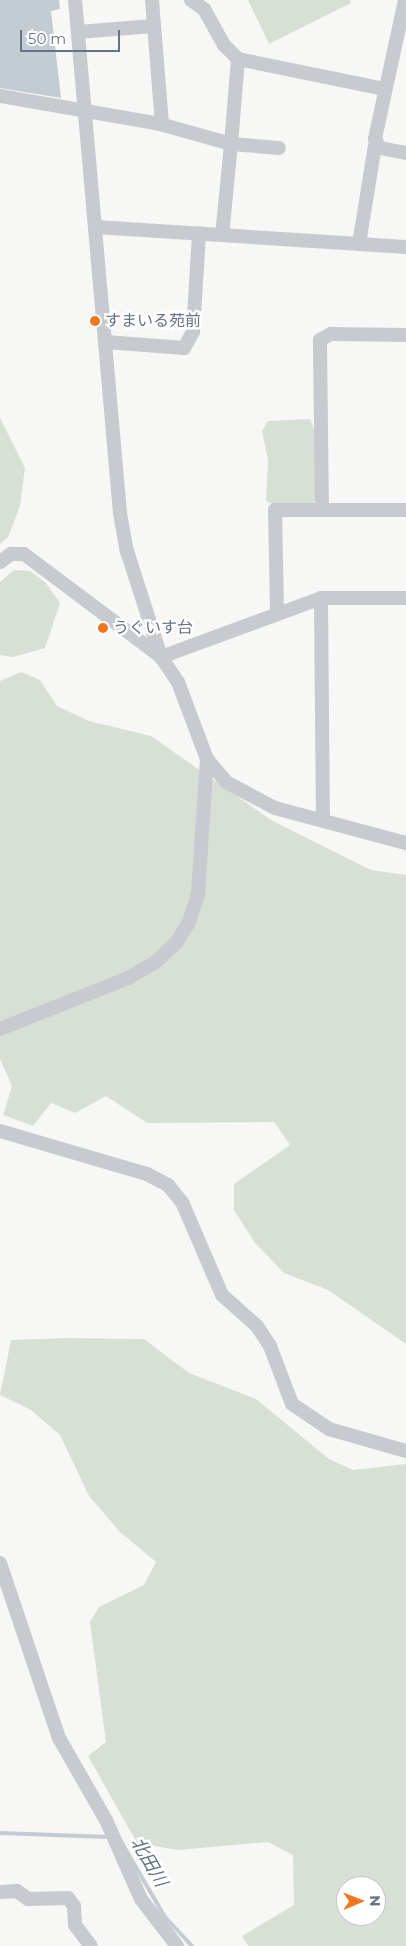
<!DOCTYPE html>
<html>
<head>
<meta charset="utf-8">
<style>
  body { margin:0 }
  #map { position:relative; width:406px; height:1946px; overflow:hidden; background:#f7f8f5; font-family:Montserrat,"Noto Sans JP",sans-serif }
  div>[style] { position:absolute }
  .green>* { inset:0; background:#d8e0d6 }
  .water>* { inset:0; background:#c4ccd3 }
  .stream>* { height:4px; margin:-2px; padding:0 2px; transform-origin:2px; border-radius:2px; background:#c4ccd3 }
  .minor>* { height:14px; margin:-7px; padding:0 7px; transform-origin:7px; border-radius:7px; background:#c7cace }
  .dots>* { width:14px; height:14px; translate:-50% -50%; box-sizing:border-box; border:2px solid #fff; border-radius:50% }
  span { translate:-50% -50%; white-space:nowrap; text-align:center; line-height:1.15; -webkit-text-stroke:5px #fff; paint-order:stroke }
  .poi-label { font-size:16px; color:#657288 }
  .left { translate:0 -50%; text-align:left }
  .water-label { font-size:18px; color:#617383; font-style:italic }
  .north { position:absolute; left:336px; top:1876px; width:50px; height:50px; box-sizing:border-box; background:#fff; border:1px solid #c1c7cf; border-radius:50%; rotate:89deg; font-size:14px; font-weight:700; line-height:20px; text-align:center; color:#657288 }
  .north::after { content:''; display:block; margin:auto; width:18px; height:22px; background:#ee771f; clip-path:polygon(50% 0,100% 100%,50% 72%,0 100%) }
  .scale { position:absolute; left:20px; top:30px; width:100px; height:22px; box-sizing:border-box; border:2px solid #657288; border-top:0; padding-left:6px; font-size:15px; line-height:18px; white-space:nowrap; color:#657288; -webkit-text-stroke:4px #fff; paint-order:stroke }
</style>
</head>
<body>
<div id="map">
  <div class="green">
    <div style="clip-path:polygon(248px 0,350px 0,351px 3px,269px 44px)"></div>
    <div style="clip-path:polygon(0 418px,25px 468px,20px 506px,8px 537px,0 544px)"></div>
    <div style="clip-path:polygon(310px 419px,315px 432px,316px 499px,313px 504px,274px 505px,266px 501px,268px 460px,262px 431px,268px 421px)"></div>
    <div style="clip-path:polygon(14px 570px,30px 571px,46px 583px,60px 603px,45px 648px,13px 657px,0 655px,0 582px)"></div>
    <div style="clip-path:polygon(21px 672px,40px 680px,57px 706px,89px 721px,151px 736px,271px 820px,371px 870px,406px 875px,406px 1344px,328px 1290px,284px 1273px,255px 1243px,234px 1210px,234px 1184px,290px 1145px,274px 1122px,147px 1123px,106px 1096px,75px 1113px,51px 1103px,33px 1126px,3px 1115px,12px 1086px,0 1059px,0 681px)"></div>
    <div style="clip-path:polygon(evenodd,66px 1338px,144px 1339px,189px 1373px,256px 1399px,329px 1459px,353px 1470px,406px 1464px,406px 1946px,248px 1946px,242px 1936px,294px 1905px,293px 1855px,268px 1842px,178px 1850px,137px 1843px,88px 1756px,106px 1742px,90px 1622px,99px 1607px,144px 1585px,156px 1562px,120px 1532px,89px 1496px,60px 1435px,31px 1410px,0 1395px,11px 1340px,66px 1338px,346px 1886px,376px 1886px,376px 1916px,346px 1916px,346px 1886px)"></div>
  </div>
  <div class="water">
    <div style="clip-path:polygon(0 0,59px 0,60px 9px,51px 11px,61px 98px,0 88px)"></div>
  </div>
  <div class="stream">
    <div style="left:0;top:1833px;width:109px;rotate:2.1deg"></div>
    <div style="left:119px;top:1838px;width:91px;rotate:59.8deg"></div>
    <div style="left:165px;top:1917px;width:40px;rotate:47deg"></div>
  </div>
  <div class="minor">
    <div style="left:75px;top:0;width:515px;rotate:84.99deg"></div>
    <div style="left:120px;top:513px;width:39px;rotate:80deg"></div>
    <div style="left:127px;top:551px;width:111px;rotate:72.2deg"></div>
    <div style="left:161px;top:657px;width:30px;rotate:56deg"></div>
    <div style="left:178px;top:682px;width:82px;rotate:69.4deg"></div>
    <div style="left:207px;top:759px;width:30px;rotate:50deg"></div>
    <div style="left:226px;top:782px;width:55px;rotate:28deg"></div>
    <div style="left:275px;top:808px;width:136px;rotate:15deg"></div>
    <div style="left:152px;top:0;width:125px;rotate:85.4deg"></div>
    <div style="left:191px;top:0;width:16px;rotate:35deg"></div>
    <div style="left:204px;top:9px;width:41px;rotate:60.9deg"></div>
    <div style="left:224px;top:45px;width:20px;rotate:45deg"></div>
    <div style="left:238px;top:59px;width:149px;rotate:11.6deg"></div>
    <div style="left:405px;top:0;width:142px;rotate:102.2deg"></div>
    <div style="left:375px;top:139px;width:10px;rotate:61deg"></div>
    <div style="left:380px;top:148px;width:26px;rotate:11deg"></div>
    <div style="left:78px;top:32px;width:76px;rotate:-4.5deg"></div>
    <div style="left:238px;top:59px;width:85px;rotate:94.7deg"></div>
    <div style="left:231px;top:144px;width:48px;rotate:4.8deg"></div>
    <div style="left:0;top:96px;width:162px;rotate:9.9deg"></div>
    <div style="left:160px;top:124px;width:74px;rotate:15.7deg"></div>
    <div style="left:231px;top:144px;width:91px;rotate:95.6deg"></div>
    <div style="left:96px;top:227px;width:311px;rotate:3.7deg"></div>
    <div style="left:359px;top:244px;width:100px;rotate:-80.8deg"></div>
    <div style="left:106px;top:342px;width:78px;rotate:4.4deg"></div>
    <div style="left:184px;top:348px;width:18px;rotate:-61deg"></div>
    <div style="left:193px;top:332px;width:99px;rotate:-86.5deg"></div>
    <div style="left:322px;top:510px;width:170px;rotate:-90.7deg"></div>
    <div style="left:320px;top:340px;width:13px;rotate:-29deg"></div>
    <div style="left:331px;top:334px;width:75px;rotate:0.8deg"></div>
    <div style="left:0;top:562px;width:14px;rotate:-36deg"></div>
    <div style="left:11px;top:554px;width:13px"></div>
    <div style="left:24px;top:554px;width:171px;rotate:36.9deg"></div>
    <div style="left:321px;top:598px;width:220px;rotate:89.5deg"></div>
    <div style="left:277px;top:612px;width:102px;rotate:-91.1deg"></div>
    <div style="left:275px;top:510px;width:131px"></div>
    <div style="left:161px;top:657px;width:171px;rotate:-20.2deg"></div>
    <div style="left:321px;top:598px;width:85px"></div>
    <div style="left:0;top:1029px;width:138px;rotate:-21.7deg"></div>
    <div style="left:128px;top:978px;width:32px;rotate:-30deg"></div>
    <div style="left:156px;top:962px;width:28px;rotate:-44deg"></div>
    <div style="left:176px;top:943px;width:25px;rotate:-58deg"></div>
    <div style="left:189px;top:922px;width:29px;rotate:-72deg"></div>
    <div style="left:198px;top:894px;width:135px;rotate:-86.2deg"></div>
    <div style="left:0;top:1131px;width:153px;rotate:16.3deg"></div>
    <div style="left:147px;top:1174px;width:24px;rotate:28deg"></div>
    <div style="left:168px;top:1185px;width:22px;rotate:51deg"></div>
    <div style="left:182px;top:1202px;width:101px;rotate:66.7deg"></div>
    <div style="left:222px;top:1295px;width:47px;rotate:41.5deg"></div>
    <div style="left:257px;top:1326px;width:24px;rotate:57deg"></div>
    <div style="left:270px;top:1346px;width:62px;rotate:69.2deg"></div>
    <div style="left:292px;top:1404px;width:45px;rotate:34deg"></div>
    <div style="left:329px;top:1429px;width:80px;rotate:15.9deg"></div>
    <div style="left:0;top:1563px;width:185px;rotate:71.4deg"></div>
    <div style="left:59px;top:1738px;width:95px;rotate:60.2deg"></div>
    <div style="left:106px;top:1820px;width:86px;rotate:66.1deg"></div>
    <div style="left:141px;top:1899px;width:59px;rotate:52.5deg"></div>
    <div style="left:0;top:1892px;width:17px;rotate:-3deg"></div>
    <div style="left:17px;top:1891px;width:14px;rotate:36deg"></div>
    <div style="left:28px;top:1899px;width:40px;rotate:-1.4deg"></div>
    <div style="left:68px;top:1898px;width:10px;rotate:53deg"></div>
    <div style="left:74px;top:1906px;width:19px;rotate:87deg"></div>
    <div style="left:75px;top:1925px;width:26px;rotate:53deg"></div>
  </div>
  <div class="dots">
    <div style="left:95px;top:321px;background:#ee771f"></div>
    <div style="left:103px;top:628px;background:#ee771f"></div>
  </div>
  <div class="poi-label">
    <span class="left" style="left:105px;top:321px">すまいる苑前</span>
    <span class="left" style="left:113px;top:628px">うぐいす台</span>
  </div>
  <div class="water-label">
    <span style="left:149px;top:1862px;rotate:60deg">北田川</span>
  </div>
  <div class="north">N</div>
  <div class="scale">50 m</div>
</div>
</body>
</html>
